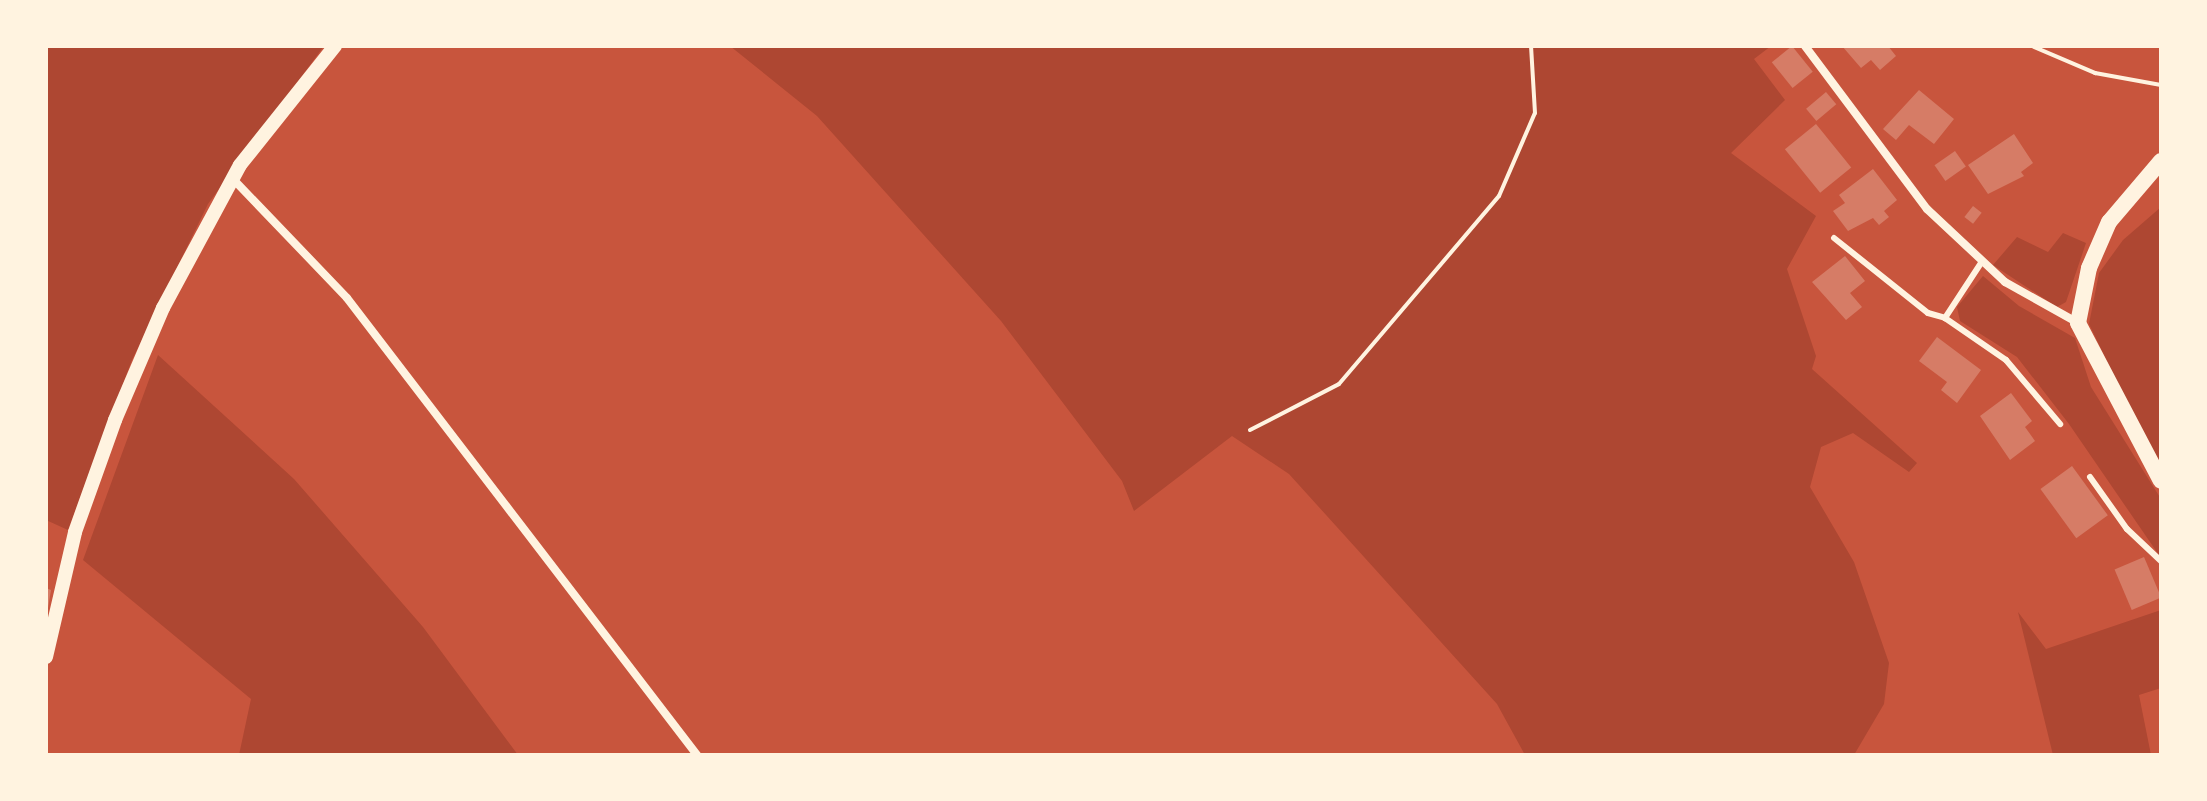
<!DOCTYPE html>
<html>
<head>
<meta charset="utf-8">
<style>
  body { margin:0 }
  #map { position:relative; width:2207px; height:801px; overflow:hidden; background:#c8553d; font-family:"Roboto Condensed",sans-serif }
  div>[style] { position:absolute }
  .green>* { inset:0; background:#ae4732 }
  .building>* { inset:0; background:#d67c66; transform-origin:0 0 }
  .path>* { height:4px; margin:-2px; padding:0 2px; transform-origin:2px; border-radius:2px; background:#fff3e0 }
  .service>* { height:6px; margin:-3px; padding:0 3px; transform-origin:3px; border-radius:3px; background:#fff3e0 }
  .minor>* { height:8px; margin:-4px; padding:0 4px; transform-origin:4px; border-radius:4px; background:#fff3e0 }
  .tertiary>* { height:14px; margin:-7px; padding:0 7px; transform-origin:7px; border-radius:7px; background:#fff3e0 }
  .secondary>* { height:16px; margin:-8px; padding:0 8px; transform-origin:8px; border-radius:8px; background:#fff3e0 }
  span { translate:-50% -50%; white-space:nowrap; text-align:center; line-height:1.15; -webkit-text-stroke:6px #fff3e0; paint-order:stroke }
  .frame { position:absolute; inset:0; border:48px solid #fff3e0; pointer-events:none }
</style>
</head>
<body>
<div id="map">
  <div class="green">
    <div style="clip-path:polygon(46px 46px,324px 46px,208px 204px,132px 360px,68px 530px,46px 520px)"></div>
    <div style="clip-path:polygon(730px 46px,1771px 46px,1754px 59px,1785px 100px,1731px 153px,1816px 216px,1787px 269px,1816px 356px,1812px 369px,1917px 463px,1909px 472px,1853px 433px,1821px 447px,1810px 487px,1854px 562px,1889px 663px,1884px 704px,1854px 755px,1525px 755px,1497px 704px,1289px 474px,1232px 436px,1134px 511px,1122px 481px,1001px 321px,817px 116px)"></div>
    <div style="clip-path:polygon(2161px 207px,2161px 473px,2089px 324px,2099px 273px,2123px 240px)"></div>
    <div style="clip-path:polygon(2063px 233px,2086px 243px,2066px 302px,2057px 307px,1993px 265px,2017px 237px,2048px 252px)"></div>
    <div style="clip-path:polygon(1983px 276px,2019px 306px,2075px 338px,2091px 387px,2161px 499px,2161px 558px,2069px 424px,2017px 357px,1960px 321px,1957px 307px)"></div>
    <div style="clip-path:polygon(158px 355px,294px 479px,423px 627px,518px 755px,239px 755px,251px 699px,83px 560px)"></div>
    <div style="clip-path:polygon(2161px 610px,2161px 688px,2139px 695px,2151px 755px,2053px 755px,2018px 612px,2046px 649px)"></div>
  </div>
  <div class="building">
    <div style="left:1792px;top:46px;width:33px;height:26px;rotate:51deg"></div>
    <div style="clip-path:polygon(1842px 46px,1888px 46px,1896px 56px,1880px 70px,1871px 60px,1861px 68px)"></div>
    <div style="clip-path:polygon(1919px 90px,1954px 119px,1934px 144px,1909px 125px,1896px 140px,1883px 129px)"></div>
    <div style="left:1826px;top:92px;width:16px;height:26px;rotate:50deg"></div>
    <div style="left:1816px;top:124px;width:56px;height:40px;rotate:51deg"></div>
    <div style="clip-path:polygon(2014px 134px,2033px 163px,2021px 172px,2024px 176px,1988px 194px,1968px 165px)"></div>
    <div style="left:1955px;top:151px;width:19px;height:25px;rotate:55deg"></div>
    <div style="clip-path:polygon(1873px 169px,1897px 200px,1884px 211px,1889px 217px,1879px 225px,1873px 218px,1848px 231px,1833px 211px,1845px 203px,1839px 195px)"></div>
    <div style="left:1973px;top:206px;width:11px;height:14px;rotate:38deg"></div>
    <div style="clip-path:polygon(1845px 256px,1865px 281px,1850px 293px,1862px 307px,1846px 320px,1812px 282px)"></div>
    <div style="clip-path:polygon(1937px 337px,1981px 370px,1957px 403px,1941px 390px,1947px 382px,1919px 361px)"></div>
    <div style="clip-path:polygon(2011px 393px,2032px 421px,2025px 427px,2035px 441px,2010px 460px,1980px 416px)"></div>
    <div style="left:2072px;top:466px;width:61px;height:39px;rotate:54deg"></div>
    <div style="left:2144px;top:557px;width:44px;height:32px;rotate:67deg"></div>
    <div style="clip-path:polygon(46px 588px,51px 590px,48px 608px,46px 608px)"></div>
  </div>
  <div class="path">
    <div style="left:2032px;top:46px;width:69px;rotate:23.2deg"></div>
    <div style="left:2095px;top:73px;width:67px;rotate:10.3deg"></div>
    <div style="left:1250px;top:430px;width:100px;rotate:-27.3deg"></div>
    <div style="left:1339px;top:384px;width:247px;rotate:-49.6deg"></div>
    <div style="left:1499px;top:196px;width:90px;rotate:-66.6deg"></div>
    <div style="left:1535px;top:113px;width:67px;rotate:-93.4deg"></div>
  </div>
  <div class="service">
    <div style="left:1834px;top:238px;width:120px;rotate:38.6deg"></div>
    <div style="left:1928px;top:313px;width:18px;rotate:16deg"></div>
    <div style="left:1981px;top:263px;width:66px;rotate:123.2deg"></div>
    <div style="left:1945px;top:318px;width:74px;rotate:34.5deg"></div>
    <div style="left:2006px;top:360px;width:84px;rotate:49.8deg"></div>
    <div style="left:2090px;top:477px;width:64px;rotate:54.6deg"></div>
    <div style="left:2127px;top:529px;width:47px;rotate:43.3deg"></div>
  </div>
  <div class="minor">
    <div style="left:1805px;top:46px;width:204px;rotate:53.2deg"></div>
    <div style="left:1927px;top:209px;width:107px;rotate:43.1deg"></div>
    <div style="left:2005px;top:282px;width:84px;rotate:29.3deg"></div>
    <div style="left:234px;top:180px;width:163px;rotate:46.2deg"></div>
    <div style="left:347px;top:298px;width:576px;rotate:52.55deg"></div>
  </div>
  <div class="tertiary">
    <div style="left:46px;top:657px;width:128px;rotate:-76.9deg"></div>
    <div style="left:75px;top:532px;width:119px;rotate:-70.3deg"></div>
    <div style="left:115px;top:420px;width:122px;rotate:-66.8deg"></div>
    <div style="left:163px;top:308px;width:162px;rotate:-61.7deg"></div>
    <div style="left:240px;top:165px;width:152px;rotate:-51.4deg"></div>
  </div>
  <div class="secondary">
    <div style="left:2161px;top:161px;width:80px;rotate:130.4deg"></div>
    <div style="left:2109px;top:222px;width:50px;rotate:113.5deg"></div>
    <div style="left:2089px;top:268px;width:56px;rotate:101.3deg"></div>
    <div style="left:2078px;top:323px;width:178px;rotate:62.3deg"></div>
  </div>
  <div class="frame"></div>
</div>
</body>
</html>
